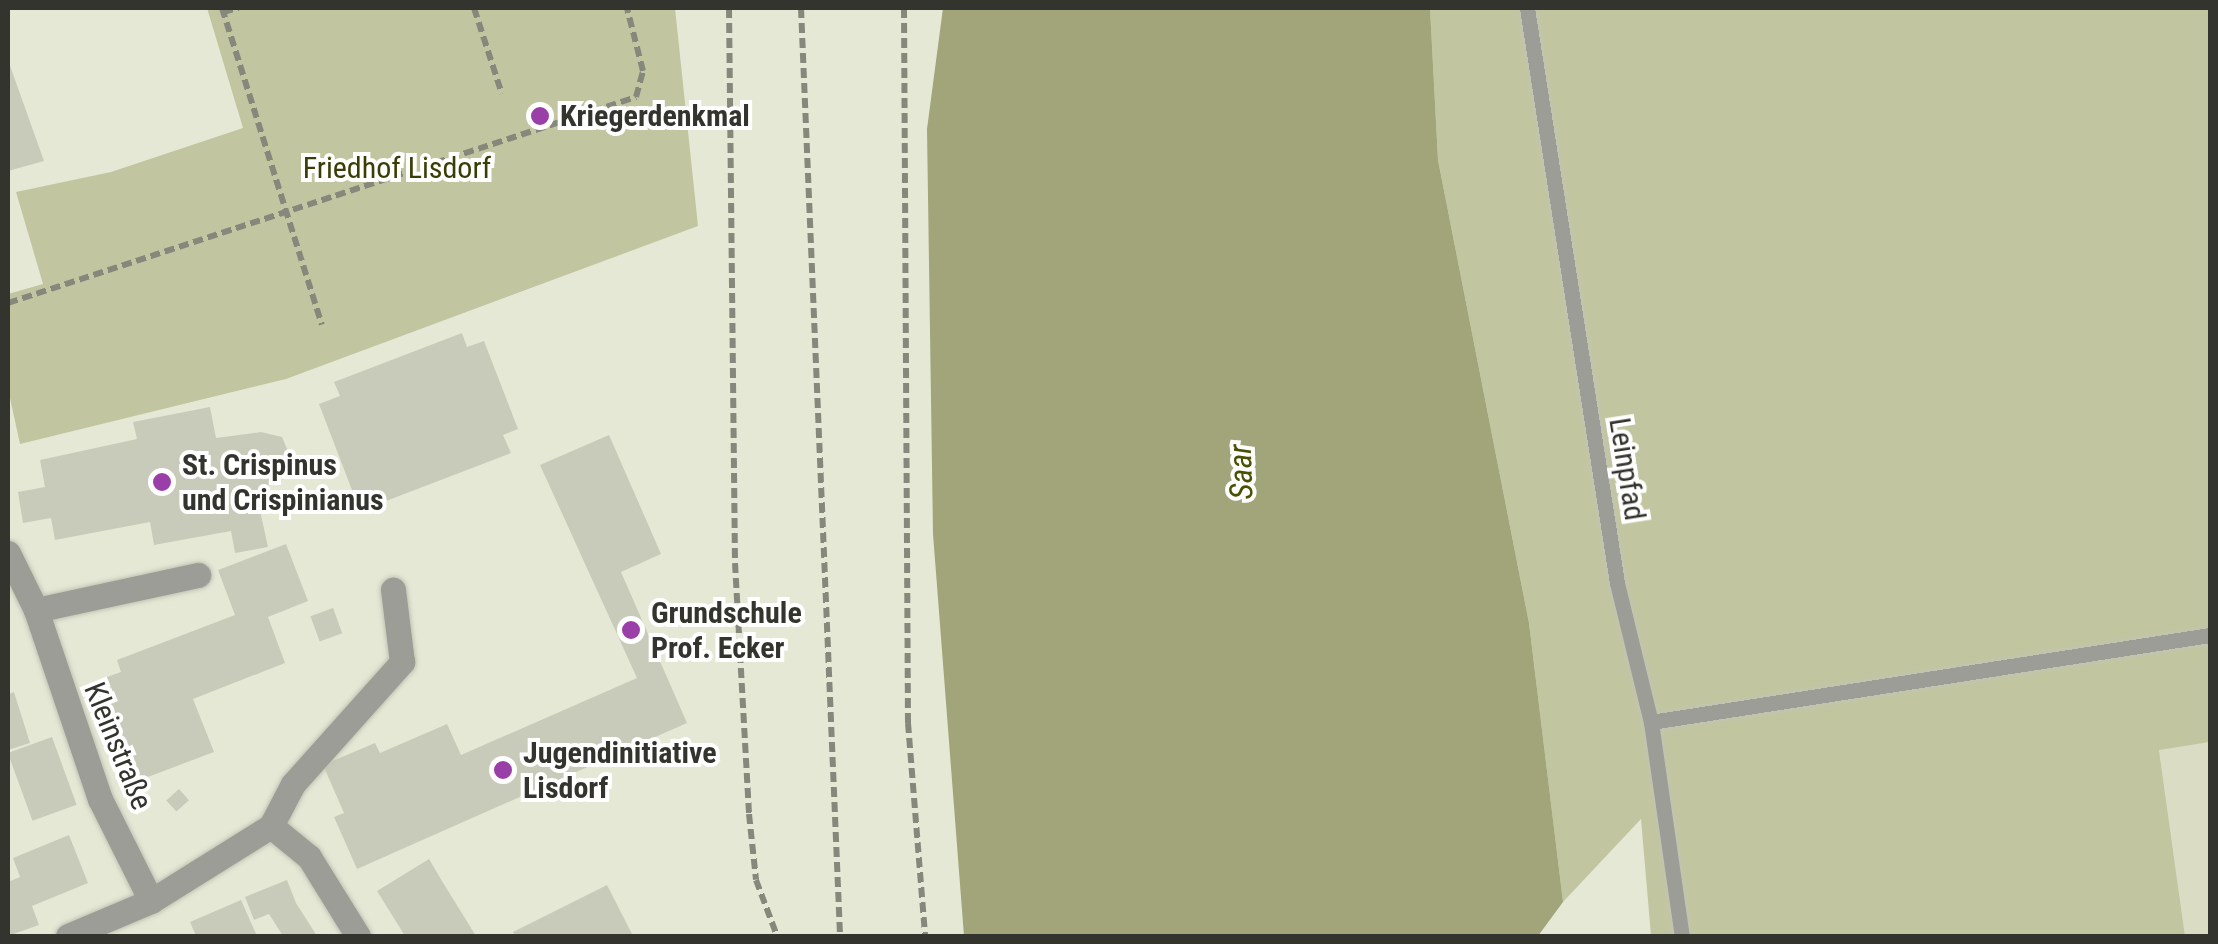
<!DOCTYPE html>
<html>
<head>
<meta charset="utf-8">
<style>
  body { margin:0 }
  #map { position:relative; width:2218px; height:944px; overflow:hidden; background:#e6e8d6; font-family:"Roboto Condensed",sans-serif }
  div>[style] { position:absolute }
  .built>* { inset:0; background:#daddc4 }
  .green>* { inset:0; background:#c2c6a0 }
  .water>* { inset:0; background:#a1a579 }
  .building>* { inset:0; background:#c9cbba; transform-origin:0 0 }
  .path>* { height:6px; margin-top:-3px; transform-origin:0; background:repeating-linear-gradient(90deg,#87887c 0 10px,transparent 0 15px) }
  .roads { filter:drop-shadow(0 0 2px #c2c4b4) drop-shadow(0 0 2px #c2c4b4) }
  .lane>* { height:15px; margin:-7.5px; padding:0 7.5px; transform-origin:7.5px; border-radius:7.5px; background:#9c9d96 }
  .street>* { height:25px; margin:-12.5px; padding:0 12.5px; transform-origin:12.5px; border-radius:12.5px; background:#9c9d96 }
  .dots>* { width:28px; height:28px; translate:-50% -50%; box-sizing:border-box; border:5px solid #fff; border-radius:50% }
  span { translate:-50% -50%; white-space:nowrap; text-align:center; line-height:1.15; -webkit-text-stroke:8px #fff; paint-order:stroke }
  .poi-label { font-size:30px; color:#33342d; font-weight:700 }
  .left { translate:0 -50%; text-align:left }
  .park-label { font-size:30px; color:#3a3d05 }
  .street-label { font-size:30px; color:#33342d }
  .water-label { font-size:32px; color:#4c5002; font-style:italic }
  .frame { position:absolute; inset:0; border:10px solid #33342d; pointer-events:none }
</style>
</head>
<body>
<div id="map">
  <div class="built">
    <div style="clip-path:polygon(2210px 742px,2210px 936px,2185px 936px,2159px 749px)"></div>
  </div>
  <div class="green">
    <div style="clip-path:polygon(207px 8px,675px 8px,698px 226px,286px 379px,20px 444px,8px 389px,8px 294px,43px 284px,16px 192px,111px 172px,243px 128px)"></div>
    <div style="clip-path:polygon(1430px 8px,2210px 8px,2210px 742px,2159px 750px,2185px 936px,1651px 936px,1641px 819px,1563px 902px,1529px 623px,1438px 160px)"></div>
  </div>
  <div class="water">
    <div style="clip-path:polygon(943px 8px,1430px 8px,1438px 160px,1529px 623px,1563px 902px,1538px 936px,964px 936px,933px 534px,927px 129px)"></div>
  </div>
  <div class="building">
    <div style="clip-path:polygon(8px 60px,44px 161px,8px 171px)"></div>
    <div style="clip-path:polygon(462px 333px,467px 347px,484px 341px,518px 429px,503px 435px,511px 453px,360px 511px,319px 404px,340px 396px,334px 382px)"></div>
    <div style="clip-path:polygon(210px 407px,216px 438px,261px 432px,282px 437px,290px 456px,288px 476px,256px 492px,268px 547px,235px 553px,231px 531px,154px 545px,150px 522px,55px 540px,51px 518px,23px 523px,18px 492px,45px 487px,40px 460px,137px 439px,133px 422px)"></div>
    <div style="clip-path:polygon(609px 435px,661px 554px,621px 572px,687px 723px,357px 869px,334px 817px,344px 813px,323px 765px,375px 743px,380px 753px,447px 724px,461px 755px,637px 678px,540px 465px)"></div>
    <div style="clip-path:polygon(286px 544px,308px 601px,268px 617px,285px 663px,193px 699px,214px 752px,132px 783px,93px 682px,121px 672px,117px 660px,235px 615px,218px 570px)"></div>
    <div style="left:333px;top:608px;width:27px;height:24px;rotate:70deg"></div>
    <div style="clip-path:polygon(14px 692px,30px 743px,8px 750px,8px 694px)"></div>
    <div style="left:52px;top:737px;width:72px;height:47px;rotate:70deg"></div>
    <div style="left:179px;top:789px;width:15px;height:17px;rotate:48deg"></div>
    <div style="clip-path:polygon(69px 835px,88px 883px,32px 906px,39px 925px,8px 936px,8px 882px,20px 877px,13px 858px)"></div>
    <div style="clip-path:polygon(429px 859px,442px 881px,476px 936px,405px 936px,377px 891px)"></div>
    <div style="clip-path:polygon(287px 880px,296px 903px,317px 936px,283px 936px,269px 914px,254px 920px,245px 897px)"></div>
    <div style="clip-path:polygon(607px 885px,633px 936px,515px 936px,513px 932px)"></div>
    <div style="clip-path:polygon(241px 900px,257px 936px,196px 936px,190px 922px)"></div>
  </div>
  <div class="path">
    <div style="left:222px;top:8px;width:332px;rotate:72.5deg"></div>
    <div style="left:474px;top:8px;width:90px;rotate:72deg"></div>
    <div style="left:729px;top:8px;width:555px;rotate:89.38deg"></div>
    <div style="left:735px;top:563px;width:251px;rotate:86.8deg"></div>
    <div style="left:749px;top:814px;width:66px;rotate:83.9deg"></div>
    <div style="left:756px;top:880px;width:60px;rotate:69.4deg"></div>
    <div style="left:801px;top:8px;width:929px;rotate:87.59deg"></div>
    <div style="left:904px;top:8px;width:715px;rotate:89.68deg"></div>
    <div style="left:908px;top:723px;width:214px;rotate:85.4deg"></div>
    <div style="left:223px;top:12px;width:16px;rotate:-15deg"></div>
    <div style="left:8px;top:303px;width:661px;rotate:-18.16deg"></div>
    <div style="left:636px;top:97px;width:27px;rotate:-75deg"></div>
    <div style="left:643px;top:71px;width:65px;rotate:-104.3deg"></div>
  </div>
  <div class="roads">
    <div class="lane">
      <div style="left:1527px;top:8px;width:582px;rotate:81.1deg"></div>
      <div style="left:1617px;top:583px;width:143px;rotate:76.3deg"></div>
      <div style="left:1651px;top:722px;width:216px;rotate:81.8deg"></div>
      <div style="left:1651px;top:722px;width:566px;rotate:-8.85deg"></div>
    </div>
    <div class="street">
      <div style="left:8px;top:553px;width:64px;rotate:63.8deg"></div>
      <div style="left:36px;top:610px;width:200px;rotate:71.3deg"></div>
      <div style="left:100px;top:799px;width:114px;rotate:63.4deg"></div>
      <div style="left:36px;top:610px;width:166px;rotate:-12.2deg"></div>
      <div style="left:271px;top:826px;width:49px;rotate:39.2deg"></div>
      <div style="left:309px;top:857px;width:93px;rotate:58.2deg"></div>
      <div style="left:68px;top:936px;width:90px;rotate:-22.9deg"></div>
      <div style="left:151px;top:901px;width:142px;rotate:-32deg"></div>
      <div style="left:271px;top:826px;width:47px;rotate:-62.4deg"></div>
      <div style="left:293px;top:784px;width:164px;rotate:-48.2deg"></div>
      <div style="left:402px;top:662px;width:73px;rotate:-97.1deg"></div>
    </div>
  </div>
  <div class="dots">
    <div style="left:540px;top:116px;background:#9a3ea8"></div>
    <div style="left:162px;top:482px;background:#9a3ea8"></div>
    <div style="left:631px;top:630px;background:#9a3ea8"></div>
    <div style="left:503px;top:770px;background:#9a3ea8"></div>
  </div>
  <div class="poi-label">
    <span class="left" style="left:560px;top:116px">Kriegerdenkmal</span>
    <span class="left" style="left:182px;top:482px">St. Crispinus<br>und Crispinianus</span>
    <span class="left" style="left:651px;top:630px">Grundschule<br>Prof. Ecker</span>
    <span class="left" style="left:523px;top:770px">Jugendinitiative<br>Lisdorf</span>
  </div>
  <div class="park-label">
    <span style="left:397px;top:168px">Friedhof Lisdorf</span>
  </div>
  <div class="street-label">
    <span style="left:1627px;top:469px;rotate:81deg">Leinpfad</span>
    <span style="left:118px;top:746px;rotate:68deg">Kleinstraße</span>
  </div>
  <div class="water-label">
    <span style="left:1241px;top:472px;rotate:-92deg">Saar</span>
  </div>
  <div class="frame"></div>
</div>
</body>
</html>
